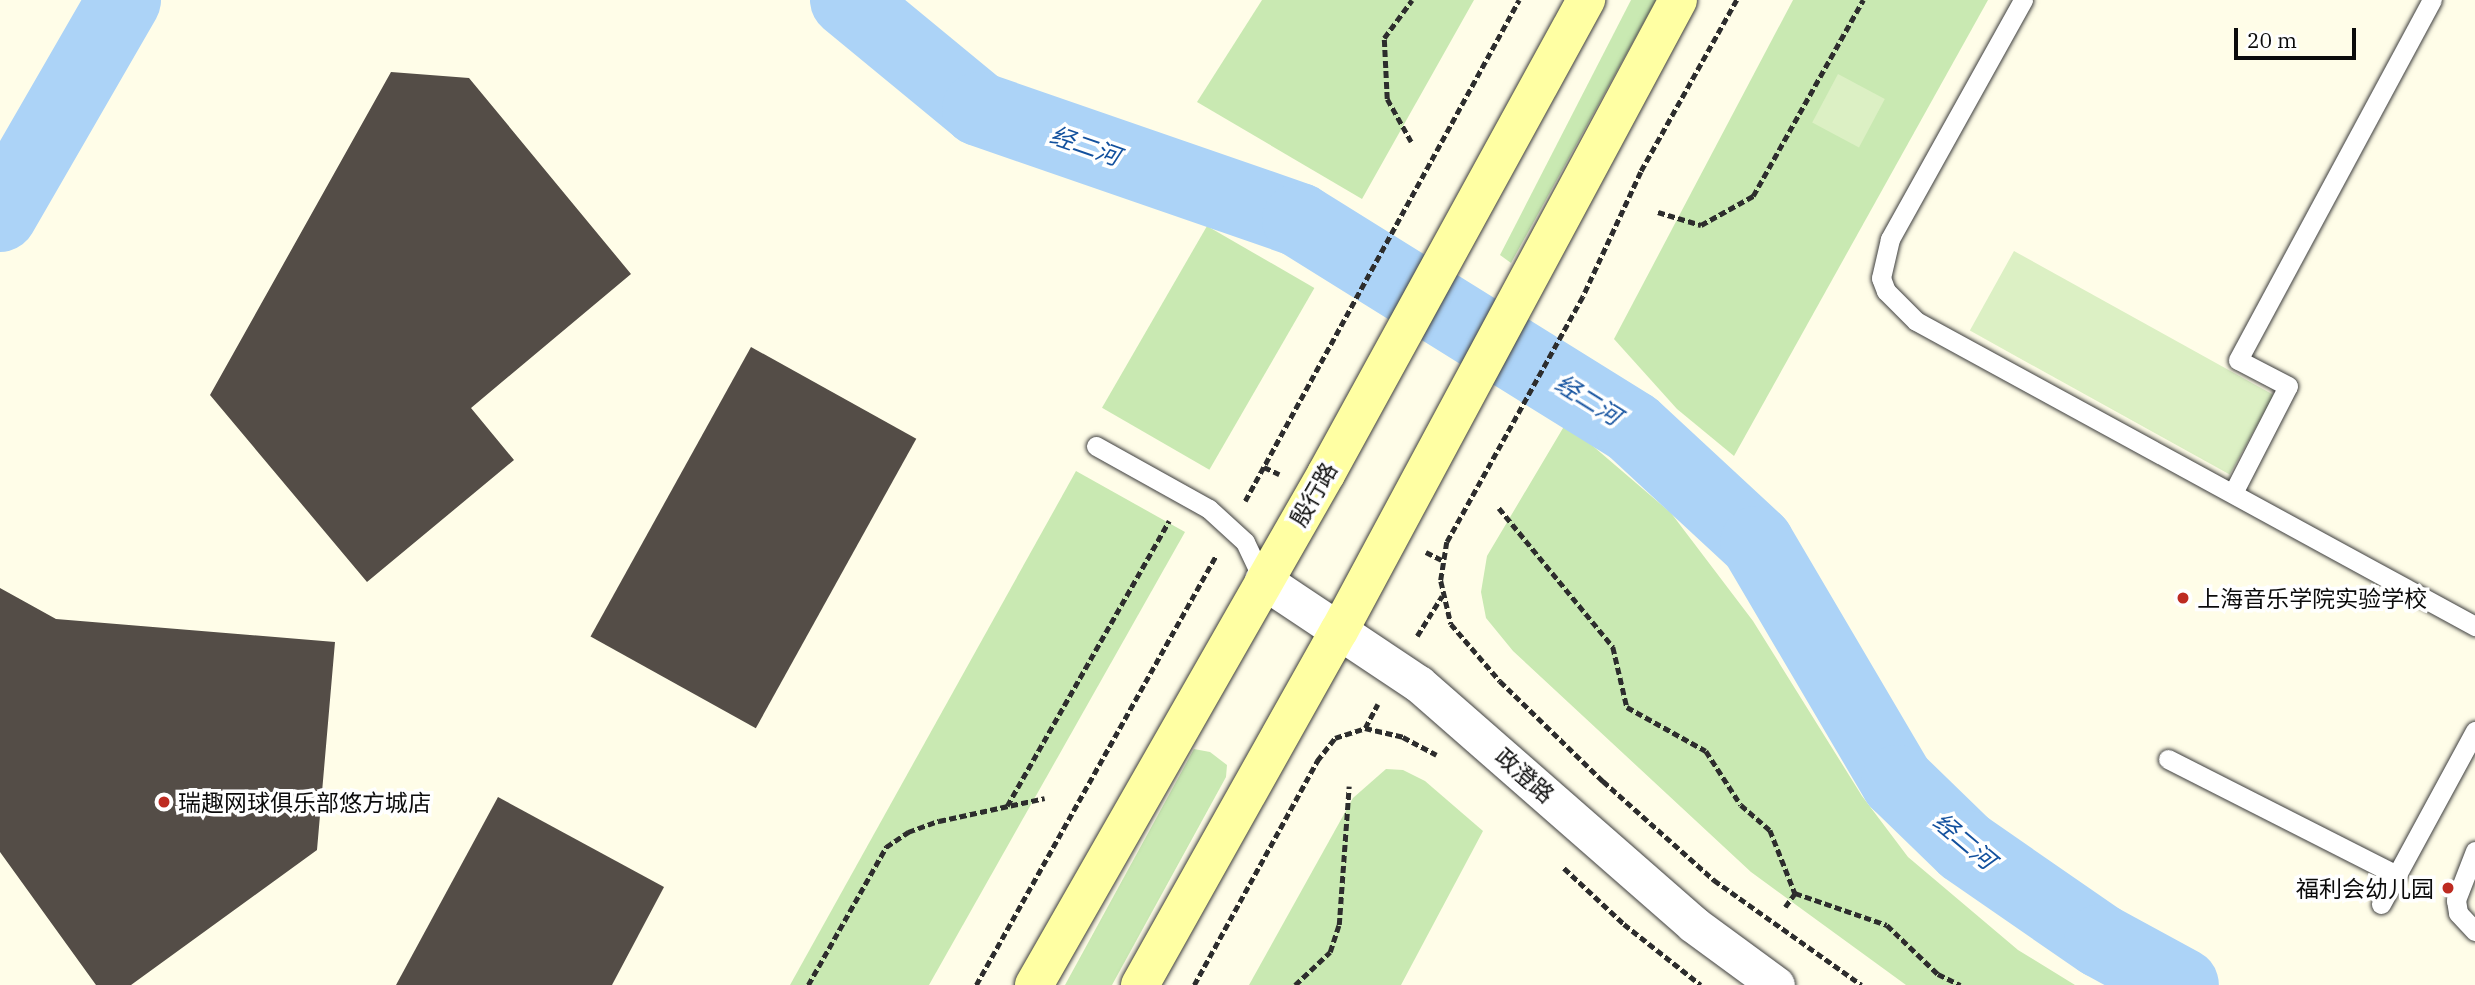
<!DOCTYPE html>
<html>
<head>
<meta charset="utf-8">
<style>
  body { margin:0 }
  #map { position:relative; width:2475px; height:985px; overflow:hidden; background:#fffde8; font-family:"IBM Plex Serif","Noto Sans SC",serif }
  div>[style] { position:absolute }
  .green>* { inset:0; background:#c9e9b2; transform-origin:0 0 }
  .pitch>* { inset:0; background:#dcf0c4; transform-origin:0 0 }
  .river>* { height:74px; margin:-37px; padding:0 37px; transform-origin:37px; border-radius:37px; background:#acd3f7 }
  .building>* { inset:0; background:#544d47; transform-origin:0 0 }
  .path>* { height:4.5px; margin-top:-2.25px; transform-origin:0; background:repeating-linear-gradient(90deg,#2d2d2d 0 7px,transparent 0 10.5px) }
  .roads { filter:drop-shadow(0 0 2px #3e3e3e) drop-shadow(0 0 2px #3e3e3e) }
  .lane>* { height:19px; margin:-9.5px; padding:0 9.5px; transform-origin:9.5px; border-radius:9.5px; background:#fff }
  .street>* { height:37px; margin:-18.5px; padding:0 18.5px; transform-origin:18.5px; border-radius:18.5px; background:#fff }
  .secondary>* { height:38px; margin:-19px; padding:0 19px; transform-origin:19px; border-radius:19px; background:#ffffa3 }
  .dots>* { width:19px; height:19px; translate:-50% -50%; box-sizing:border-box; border:4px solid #fff; border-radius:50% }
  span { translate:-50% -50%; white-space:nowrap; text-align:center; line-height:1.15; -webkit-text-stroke:7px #fff; paint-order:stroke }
  .street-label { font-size:23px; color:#0b0b0b }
  .poi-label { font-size:23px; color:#0b0b0b }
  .left { translate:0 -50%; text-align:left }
  .right { translate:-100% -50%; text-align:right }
  .water-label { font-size:24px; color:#13519e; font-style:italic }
  .scale { position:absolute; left:2234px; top:28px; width:122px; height:32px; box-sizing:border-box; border:4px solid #0b0b0b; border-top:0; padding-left:9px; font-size:21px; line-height:24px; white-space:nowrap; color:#0b0b0b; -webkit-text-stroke:5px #fff; paint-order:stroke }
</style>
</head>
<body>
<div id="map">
  <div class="green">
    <div style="clip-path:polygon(1262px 0,1474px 0,1362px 199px,1197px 102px)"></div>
    <div style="clip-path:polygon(1631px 0,1656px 0,1511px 263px,1500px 255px)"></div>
    <div style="clip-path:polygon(1793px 0,1988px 0,1734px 456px,1677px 409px,1614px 339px)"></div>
    <div style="left:1207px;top:226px;width:124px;height:210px;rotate:30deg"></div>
    <div style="clip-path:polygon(1566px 423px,1671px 513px,1753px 621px,1862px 796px,1908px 857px,2018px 950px,2075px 985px,1906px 985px,1751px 872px,1513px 651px,1486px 618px,1481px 592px,1487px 556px)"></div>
    <div style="clip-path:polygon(1076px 471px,1185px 532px,929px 985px,790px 985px)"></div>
    <div style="clip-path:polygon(1194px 749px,1210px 752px,1227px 765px,1226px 777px,1112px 985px,1065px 985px)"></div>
    <div style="clip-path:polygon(1386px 769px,1403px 770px,1425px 781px,1483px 831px,1401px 985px,1249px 985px,1353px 798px)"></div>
  </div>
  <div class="pitch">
    <div style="left:1838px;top:74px;width:53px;height:55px;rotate:28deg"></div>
    <div style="left:2014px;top:251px;width:297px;height:91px;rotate:29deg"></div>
  </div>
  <div class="river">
    <div style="left:847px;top:0;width:171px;rotate:39.5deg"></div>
    <div style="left:979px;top:109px;width:339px;rotate:19.1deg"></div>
    <div style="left:1299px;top:220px;width:393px;rotate:31.9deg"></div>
    <div style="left:1633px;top:428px;width:169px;rotate:42.8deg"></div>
    <div style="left:1757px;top:543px;width:277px;rotate:59.5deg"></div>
    <div style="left:1898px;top:782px;width:93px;rotate:44.1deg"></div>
    <div style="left:1965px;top:847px;width:165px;rotate:34.7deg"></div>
    <div style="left:2101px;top:941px;width:92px;rotate:28.5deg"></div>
    <div style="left:0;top:215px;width:248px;rotate:-60deg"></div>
  </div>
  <div class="building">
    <div style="clip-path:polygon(391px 72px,469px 78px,631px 274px,471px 408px,514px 460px,367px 582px,210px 395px)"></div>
    <div style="left:751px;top:347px;width:189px;height:331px;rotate:29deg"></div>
    <div style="clip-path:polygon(0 588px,56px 619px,335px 642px,317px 850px,131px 985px,96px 985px,0 852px)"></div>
    <div style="clip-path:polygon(498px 797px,664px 887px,612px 985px,396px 985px)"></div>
  </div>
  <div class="path">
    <div style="left:1737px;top:0;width:197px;rotate:119.2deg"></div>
    <div style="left:1641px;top:172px;width:138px;rotate:114.9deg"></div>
    <div style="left:1583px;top:297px;width:280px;rotate:119deg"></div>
    <div style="left:1447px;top:542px;width:39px;rotate:99deg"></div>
    <div style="left:1441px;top:581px;width:44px;rotate:76.9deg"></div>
    <div style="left:1451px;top:624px;width:75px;rotate:49.3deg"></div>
    <div style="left:1500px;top:681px;width:144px;rotate:44.2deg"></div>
    <div style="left:1603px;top:781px;width:149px;rotate:41.7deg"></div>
    <div style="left:1714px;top:880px;width:181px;rotate:35.4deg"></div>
    <div style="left:1411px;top:142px;width:49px;rotate:-119.2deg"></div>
    <div style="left:1387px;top:99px;width:61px;rotate:-92.8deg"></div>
    <div style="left:1384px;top:38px;width:47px;rotate:-53.6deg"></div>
    <div style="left:1658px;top:212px;width:45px;rotate:16.8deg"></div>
    <div style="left:1701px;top:225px;width:60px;rotate:-29.1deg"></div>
    <div style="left:1753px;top:196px;width:225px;rotate:-60.7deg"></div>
    <div style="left:1264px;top:467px;width:17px;rotate:25deg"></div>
    <div style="left:1245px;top:501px;width:571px;rotate:-61.33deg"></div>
    <div style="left:1499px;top:508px;width:180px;rotate:50.6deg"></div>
    <div style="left:1613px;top:647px;width:62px;rotate:76.9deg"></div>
    <div style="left:1627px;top:707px;width:90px;rotate:29.1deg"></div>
    <div style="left:1706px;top:751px;width:64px;rotate:57.1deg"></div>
    <div style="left:1741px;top:805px;width:38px;rotate:41deg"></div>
    <div style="left:1770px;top:830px;width:68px;rotate:68.4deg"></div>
    <div style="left:1795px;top:893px;width:97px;rotate:19.2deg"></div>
    <div style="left:1887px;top:925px;width:71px;rotate:43.9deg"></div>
    <div style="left:1938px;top:974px;width:25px;rotate:26deg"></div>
    <div style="left:1426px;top:552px;width:20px;rotate:27deg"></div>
    <div style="left:1417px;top:636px;width:47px;rotate:-58deg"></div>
    <div style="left:1365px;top:728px;width:27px;rotate:-62deg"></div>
    <div style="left:1007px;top:806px;width:328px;rotate:-60.4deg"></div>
    <div style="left:1564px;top:868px;width:82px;rotate:43deg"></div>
    <div style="left:1624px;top:924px;width:98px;rotate:38.4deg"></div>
    <div style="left:1785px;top:907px;width:17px;rotate:-54deg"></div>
    <div style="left:808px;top:985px;width:159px;rotate:-60.5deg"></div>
    <div style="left:886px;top:847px;width:27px;rotate:-34deg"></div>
    <div style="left:908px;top:832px;width:33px;rotate:-20deg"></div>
    <div style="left:939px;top:821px;width:108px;rotate:-12.2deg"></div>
    <div style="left:976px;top:985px;width:492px;rotate:-60.8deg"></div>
    <div style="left:1194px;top:985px;width:256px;rotate:-61.2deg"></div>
    <div style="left:1317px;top:761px;width:29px;rotate:-52deg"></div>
    <div style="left:1335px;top:738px;width:32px;rotate:-18deg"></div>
    <div style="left:1365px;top:728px;width:39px;rotate:13deg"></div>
    <div style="left:1403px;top:737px;width:38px;rotate:28deg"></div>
    <div style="left:1295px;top:985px;width:48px;rotate:-43.3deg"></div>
    <div style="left:1330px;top:952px;width:28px;rotate:-72deg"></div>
    <div style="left:1339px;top:925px;width:139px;rotate:-85.9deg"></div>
  </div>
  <div class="roads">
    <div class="lane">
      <div style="left:2023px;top:0;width:274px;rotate:119.1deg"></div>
      <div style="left:1890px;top:239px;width:40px;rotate:103deg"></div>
      <div style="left:1881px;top:278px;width:14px;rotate:69deg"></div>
      <div style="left:1886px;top:291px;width:42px;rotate:45deg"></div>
      <div style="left:1916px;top:321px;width:637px;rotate:28.62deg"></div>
      <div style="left:1096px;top:446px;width:129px;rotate:29.1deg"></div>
      <div style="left:1209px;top:509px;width:49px;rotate:42.5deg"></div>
      <div style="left:1245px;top:542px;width:42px;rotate:64.7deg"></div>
      <div style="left:2233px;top:493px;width:120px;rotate:-62.8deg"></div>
      <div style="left:2288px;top:386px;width:56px;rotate:-152.5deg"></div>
      <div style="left:2238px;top:360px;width:409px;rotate:-61.7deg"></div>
      <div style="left:2168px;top:759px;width:254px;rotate:26.9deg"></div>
      <div style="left:2475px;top:851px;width:53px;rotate:111.2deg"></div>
      <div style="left:2456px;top:900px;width:13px;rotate:81deg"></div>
      <div style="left:2458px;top:913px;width:25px;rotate:47deg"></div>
      <div style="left:2381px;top:904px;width:197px;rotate:-61.5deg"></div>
    </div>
    <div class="street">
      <div style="left:1263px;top:580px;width:187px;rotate:33.7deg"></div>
      <div style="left:1419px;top:684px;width:364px;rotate:41.2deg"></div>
      <div style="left:1693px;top:924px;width:103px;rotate:36.3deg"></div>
    </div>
    <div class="secondary">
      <div style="left:1034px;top:985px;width:589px;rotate:-60.26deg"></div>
      <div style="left:1326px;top:474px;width:541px;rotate:-61.25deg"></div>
      <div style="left:1140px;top:985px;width:406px;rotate:-60.7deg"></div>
      <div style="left:1339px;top:631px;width:716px;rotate:-61.75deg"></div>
    </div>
  </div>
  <div class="dots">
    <div style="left:2183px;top:598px;background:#bd2b21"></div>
    <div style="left:164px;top:802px;background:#bd2b21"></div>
    <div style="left:2448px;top:888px;background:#bd2b21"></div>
  </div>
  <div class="street-label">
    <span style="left:1313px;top:494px;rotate:-60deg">殷行路</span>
    <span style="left:1525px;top:775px;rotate:41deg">政澄路</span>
  </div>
  <div class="poi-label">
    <span class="left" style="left:2197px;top:598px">上海音乐学院实验学校</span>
    <span class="left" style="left:178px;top:802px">瑞趣网球俱乐部悠方城店</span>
    <span class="right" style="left:2434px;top:888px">福利会幼儿园</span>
  </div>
  <div class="water-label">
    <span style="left:1085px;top:146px;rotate:19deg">经二河</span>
    <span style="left:1588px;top:400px;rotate:32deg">经二河</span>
    <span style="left:1964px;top:841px;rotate:40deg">经二河</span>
  </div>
  <div class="scale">20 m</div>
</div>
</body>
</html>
